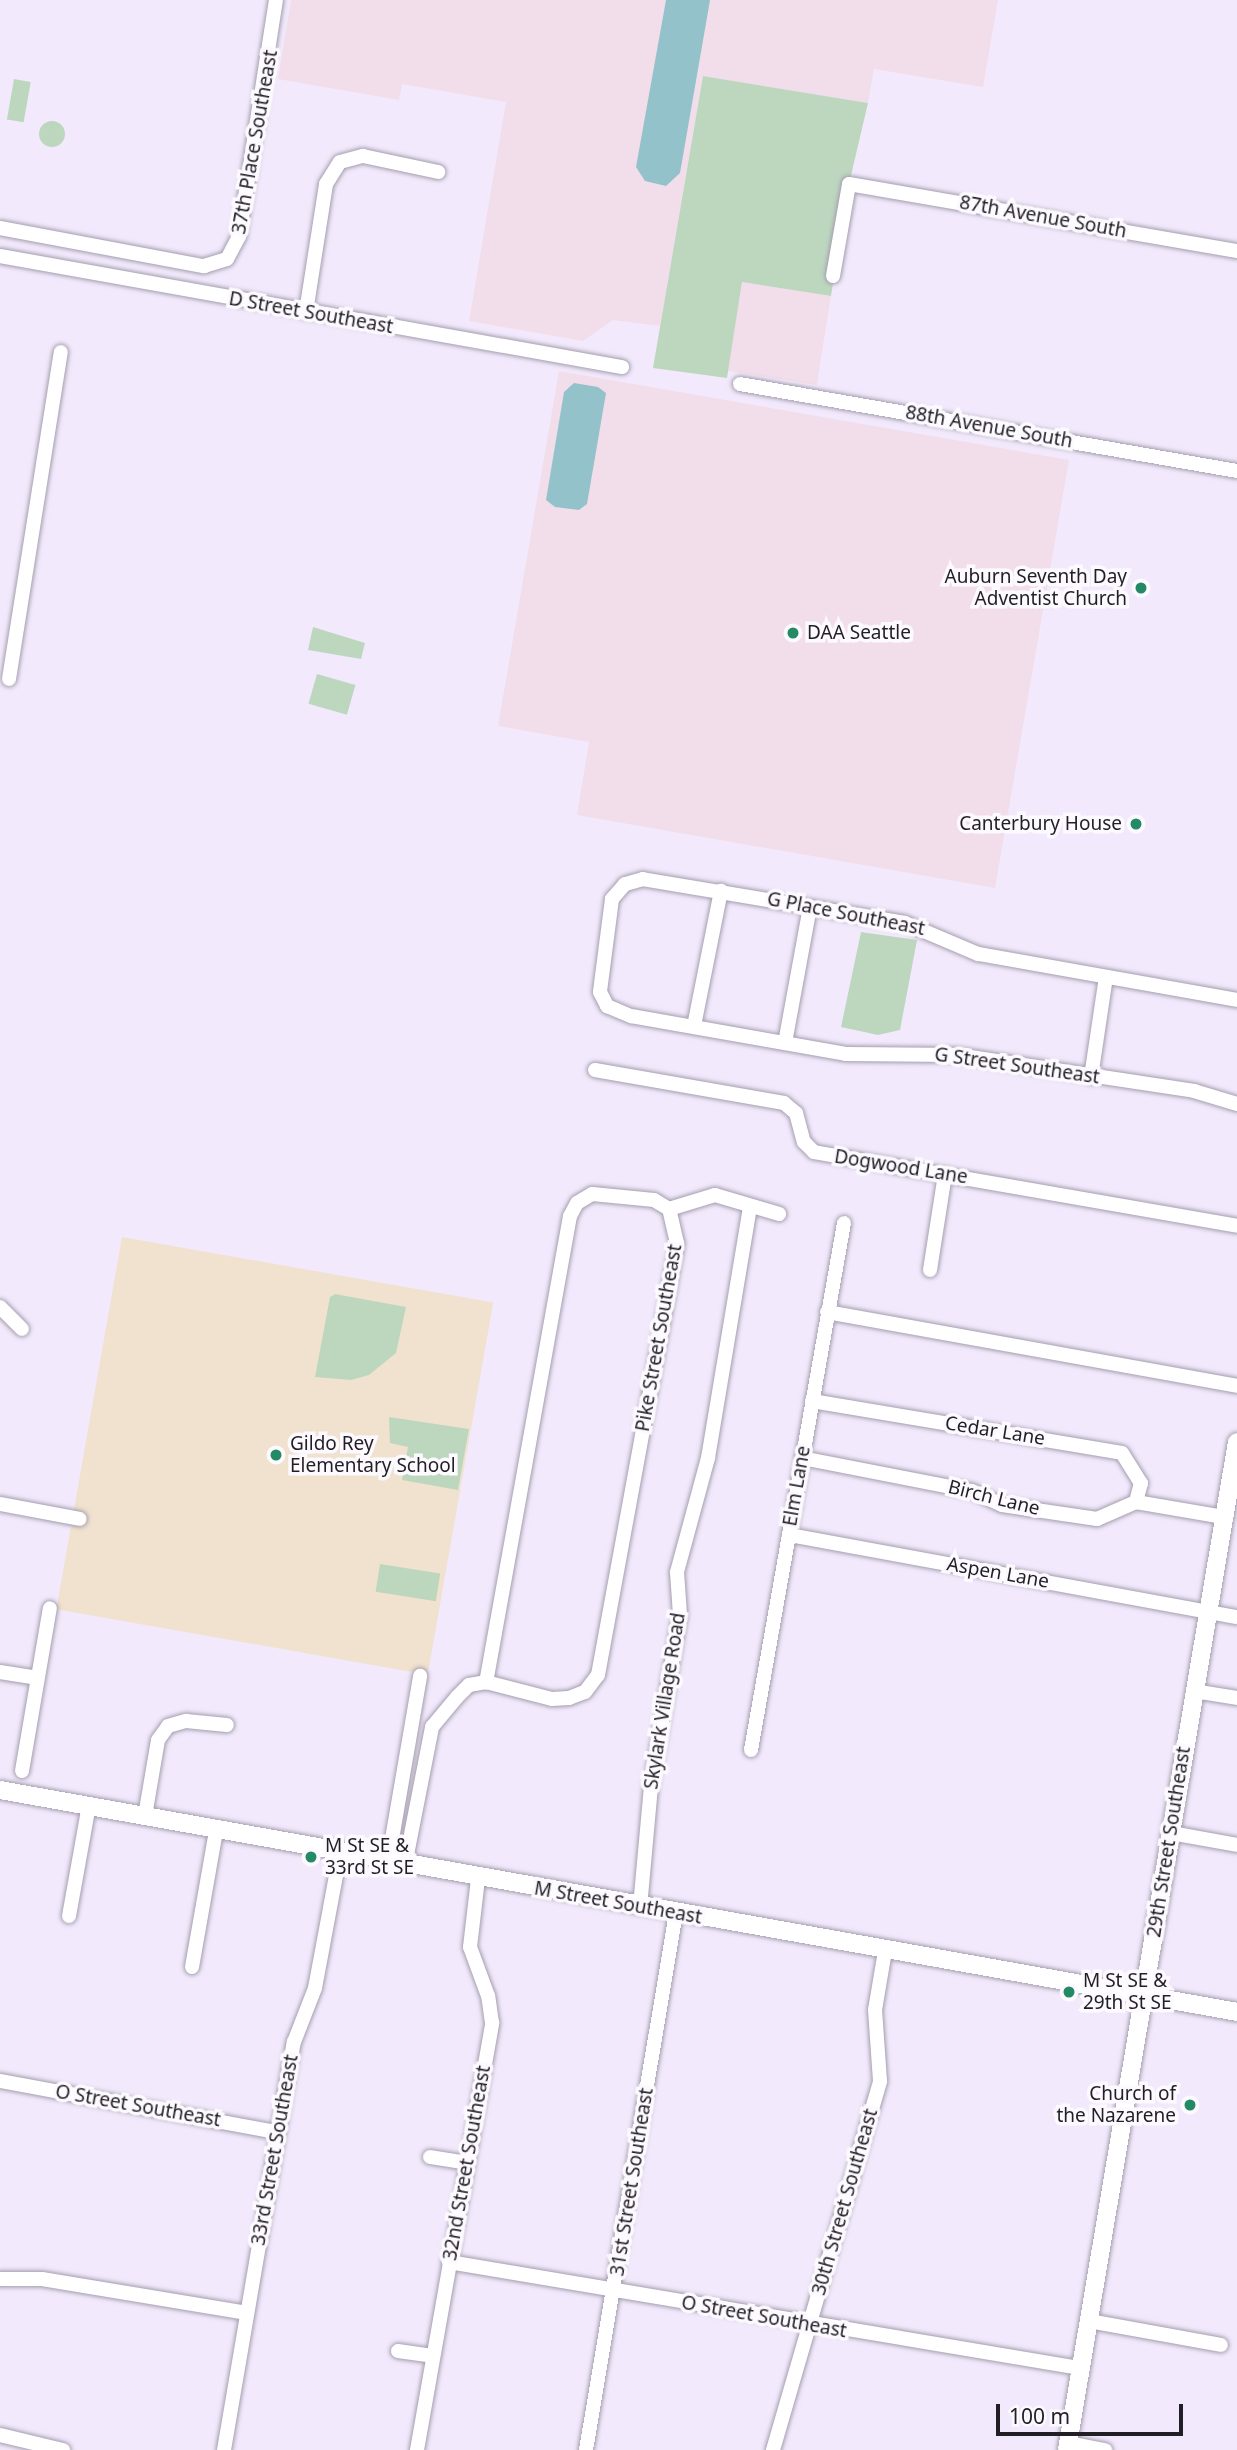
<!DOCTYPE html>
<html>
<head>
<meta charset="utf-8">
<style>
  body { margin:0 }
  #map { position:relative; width:1237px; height:2450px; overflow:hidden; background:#f2eafc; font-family:"Noto Sans",sans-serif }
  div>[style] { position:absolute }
  .industrial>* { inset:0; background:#f2ddea; transform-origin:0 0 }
  .education>* { inset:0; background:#f0e2ce; transform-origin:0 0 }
  .green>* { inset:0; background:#bdd7bf; transform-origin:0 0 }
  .round { border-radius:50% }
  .water>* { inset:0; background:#93c2ca }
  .roads { filter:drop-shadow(0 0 2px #a59eaf) drop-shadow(0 0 2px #a59eaf) }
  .minor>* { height:14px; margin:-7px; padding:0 7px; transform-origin:7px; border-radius:7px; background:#fff }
  .tertiary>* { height:18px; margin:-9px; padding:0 9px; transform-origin:9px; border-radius:9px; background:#fff }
  .dots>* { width:19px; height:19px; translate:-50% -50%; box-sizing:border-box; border:4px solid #fcfafe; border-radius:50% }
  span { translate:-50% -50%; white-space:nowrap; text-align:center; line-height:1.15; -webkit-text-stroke:7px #fcfafe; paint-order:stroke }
  .street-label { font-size:19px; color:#211e25 }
  .poi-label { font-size:19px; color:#211e25 }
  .right { translate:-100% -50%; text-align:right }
  .left { translate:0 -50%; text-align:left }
  .scale { position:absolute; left:996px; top:2404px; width:187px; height:32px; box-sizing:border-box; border:4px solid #211e25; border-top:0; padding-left:9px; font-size:21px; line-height:24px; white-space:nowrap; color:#211e25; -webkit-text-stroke:5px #fcfafe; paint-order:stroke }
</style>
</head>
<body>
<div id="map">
  <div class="industrial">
    <div style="clip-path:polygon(291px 0,998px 0,983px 87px,874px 69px,868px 103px,703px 76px,660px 326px,613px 320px,583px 341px,469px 321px,506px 102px,402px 84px,399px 100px,278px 79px)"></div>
    <div style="left:742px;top:282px;width:90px;height:90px;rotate:9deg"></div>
    <div style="clip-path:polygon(559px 371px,1069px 460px,995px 888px,577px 815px,589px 742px,498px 726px)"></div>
  </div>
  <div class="education">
    <div style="left:122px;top:1237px;width:377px;height:378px;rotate:10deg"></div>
  </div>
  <div class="green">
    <div style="clip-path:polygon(703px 76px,868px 103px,849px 184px,831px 296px,742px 282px,727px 378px,653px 368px)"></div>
    <div style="left:14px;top:79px;width:17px;height:41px;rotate:10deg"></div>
    <div class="round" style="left:39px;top:121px;width:26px;height:26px"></div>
    <div style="clip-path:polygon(313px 627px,365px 643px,361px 659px,308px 650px)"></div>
    <div style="left:317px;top:674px;width:40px;height:31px;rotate:16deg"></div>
    <div style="clip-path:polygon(861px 932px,917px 940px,900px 1030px,878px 1035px,841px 1027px)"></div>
    <div style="clip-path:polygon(335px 1294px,406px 1307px,396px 1353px,369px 1375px,351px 1380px,315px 1377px,330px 1297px)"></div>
    <div style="clip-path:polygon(389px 1417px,469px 1429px,458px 1490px,402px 1480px,408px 1447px,390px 1443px)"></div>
    <div style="left:380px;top:1564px;width:61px;height:28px;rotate:9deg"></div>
  </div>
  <div class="water">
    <div style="clip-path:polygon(666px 0,710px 0,680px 173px,666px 186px,645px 181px,636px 167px)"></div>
    <div style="clip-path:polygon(574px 383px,598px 387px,606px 393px,587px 504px,579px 510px,555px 507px,546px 500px,564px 392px)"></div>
  </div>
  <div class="roads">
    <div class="minor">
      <div style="left:0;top:228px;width:208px;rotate:10.6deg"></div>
      <div style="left:204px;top:266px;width:24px;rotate:-17deg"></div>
      <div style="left:227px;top:259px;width:26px;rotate:-62deg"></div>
      <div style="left:239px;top:236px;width:239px;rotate:-81.1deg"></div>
      <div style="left:0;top:256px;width:632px;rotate:10.12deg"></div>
      <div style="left:833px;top:276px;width:93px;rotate:-80.1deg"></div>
      <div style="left:849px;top:184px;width:394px;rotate:9.8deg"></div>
      <div style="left:306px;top:312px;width:130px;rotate:-81.1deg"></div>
      <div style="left:326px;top:184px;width:26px;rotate:-58deg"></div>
      <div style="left:340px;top:162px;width:24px;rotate:-15deg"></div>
      <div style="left:363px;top:156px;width:77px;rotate:12deg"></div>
      <div style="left:740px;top:384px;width:505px;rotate:9.93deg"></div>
      <div style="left:9px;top:679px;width:331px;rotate:-81deg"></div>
      <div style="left:1237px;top:1000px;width:263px;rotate:-169.9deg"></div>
      <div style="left:978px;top:954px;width:79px;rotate:-157deg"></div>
      <div style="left:905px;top:923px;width:266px;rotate:-170.5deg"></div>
      <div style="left:643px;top:879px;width:19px;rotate:164deg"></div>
      <div style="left:625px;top:884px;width:20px;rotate:131deg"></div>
      <div style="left:612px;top:899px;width:94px;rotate:97.4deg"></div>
      <div style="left:600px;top:992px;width:16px;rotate:63deg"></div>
      <div style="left:607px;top:1006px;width:26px;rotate:23deg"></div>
      <div style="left:631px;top:1016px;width:218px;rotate:10deg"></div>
      <div style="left:846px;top:1054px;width:111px;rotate:0.5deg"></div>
      <div style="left:957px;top:1055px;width:240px;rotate:8.6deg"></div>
      <div style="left:1194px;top:1091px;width:45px;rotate:16.8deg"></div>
      <div style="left:694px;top:1026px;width:138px;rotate:-78.7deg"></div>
      <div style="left:785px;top:1043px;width:138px;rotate:-79.6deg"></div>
      <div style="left:595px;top:1070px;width:192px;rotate:9.9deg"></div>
      <div style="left:784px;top:1103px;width:16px;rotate:40deg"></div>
      <div style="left:796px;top:1113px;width:30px;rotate:75deg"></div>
      <div style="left:804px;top:1142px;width:14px;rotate:45deg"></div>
      <div style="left:814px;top:1152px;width:429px;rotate:9.9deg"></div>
      <div style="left:1091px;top:1077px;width:101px;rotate:-81.5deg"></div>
      <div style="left:669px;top:1209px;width:48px;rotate:-16.9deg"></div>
      <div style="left:715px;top:1195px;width:67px;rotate:16.5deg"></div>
      <div style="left:930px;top:1270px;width:97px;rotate:-81.1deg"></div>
      <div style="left:0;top:1307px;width:31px;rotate:45deg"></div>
      <div style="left:827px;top:1312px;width:417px;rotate:10.2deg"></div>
      <div style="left:812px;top:1401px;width:314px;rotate:9.5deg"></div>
      <div style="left:1122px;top:1453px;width:36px;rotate:58deg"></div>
      <div style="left:1141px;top:1483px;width:20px;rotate:105deg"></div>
      <div style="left:802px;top:1458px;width:173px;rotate:11deg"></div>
      <div style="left:972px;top:1491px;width:33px;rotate:25deg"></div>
      <div style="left:1002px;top:1505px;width:96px;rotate:8.4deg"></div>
      <div style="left:1097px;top:1519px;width:43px;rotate:-23.6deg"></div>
      <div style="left:1136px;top:1502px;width:89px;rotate:9.7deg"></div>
      <div style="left:0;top:1504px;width:81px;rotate:10.6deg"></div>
      <div style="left:789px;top:1535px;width:455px;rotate:10.4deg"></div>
      <div style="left:0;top:1672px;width:37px;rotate:9deg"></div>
      <div style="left:1194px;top:1691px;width:44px;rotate:9.2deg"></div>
      <div style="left:751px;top:1750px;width:535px;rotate:-79.99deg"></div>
      <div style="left:22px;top:1771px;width:165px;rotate:-80.3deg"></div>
      <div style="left:145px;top:1816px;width:77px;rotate:-80.3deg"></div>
      <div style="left:158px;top:1740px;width:17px;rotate:-54deg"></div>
      <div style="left:168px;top:1726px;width:19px;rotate:-16deg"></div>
      <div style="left:186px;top:1721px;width:41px;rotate:5.6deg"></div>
      <div style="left:1171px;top:1833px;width:67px;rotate:10.3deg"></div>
      <div style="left:388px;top:1862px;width:189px;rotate:-80.2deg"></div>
      <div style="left:405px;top:1865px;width:141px;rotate:-78.9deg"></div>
      <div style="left:432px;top:1727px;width:39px;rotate:-50deg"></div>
      <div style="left:457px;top:1697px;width:17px;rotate:-45deg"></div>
      <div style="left:469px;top:1685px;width:17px;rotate:-10deg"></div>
      <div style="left:486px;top:1682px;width:68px;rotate:14.4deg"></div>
      <div style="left:552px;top:1699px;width:17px;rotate:-3deg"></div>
      <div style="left:569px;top:1698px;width:17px;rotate:-21deg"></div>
      <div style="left:585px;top:1692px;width:21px;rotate:-53deg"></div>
      <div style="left:598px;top:1675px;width:439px;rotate:-79.6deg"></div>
      <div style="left:677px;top:1243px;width:35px;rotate:-103deg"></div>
      <div style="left:669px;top:1209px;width:17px;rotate:-149deg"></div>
      <div style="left:654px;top:1200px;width:62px;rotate:-174.5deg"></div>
      <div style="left:592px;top:1194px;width:17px;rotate:149deg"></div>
      <div style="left:577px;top:1203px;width:15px;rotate:118deg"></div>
      <div style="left:570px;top:1216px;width:474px;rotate:100.2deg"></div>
      <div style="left:640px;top:1907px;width:121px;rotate:-84.8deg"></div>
      <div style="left:651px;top:1786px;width:173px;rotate:-80.4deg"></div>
      <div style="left:680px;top:1615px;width:43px;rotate:-94deg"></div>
      <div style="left:677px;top:1572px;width:118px;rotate:-74.8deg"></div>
      <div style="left:708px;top:1458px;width:254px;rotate:-80.5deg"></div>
      <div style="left:69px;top:1916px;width:113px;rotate:-79.8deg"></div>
      <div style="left:192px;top:1967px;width:138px;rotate:-80deg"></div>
      <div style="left:0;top:2081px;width:281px;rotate:10.5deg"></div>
      <div style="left:430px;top:2157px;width:37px;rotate:9deg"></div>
      <div style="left:449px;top:2262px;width:640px;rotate:9.54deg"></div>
      <div style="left:0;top:2279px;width:42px"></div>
      <div style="left:42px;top:2279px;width:208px;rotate:9.4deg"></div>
      <div style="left:1089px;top:2321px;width:134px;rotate:10.3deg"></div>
      <div style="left:398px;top:2351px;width:35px;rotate:8deg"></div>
      <div style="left:0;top:2435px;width:65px;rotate:13.4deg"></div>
      <div style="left:1068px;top:2443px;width:38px;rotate:11deg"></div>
      <div style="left:224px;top:2450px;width:414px;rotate:-80.3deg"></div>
      <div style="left:294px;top:2042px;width:58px;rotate:-68.7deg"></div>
      <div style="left:315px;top:1988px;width:136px;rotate:-79.4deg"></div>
      <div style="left:417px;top:2450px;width:434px;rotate:-80deg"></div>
      <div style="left:492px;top:2023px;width:27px;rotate:-98deg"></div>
      <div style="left:488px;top:1996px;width:52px;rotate:-110.2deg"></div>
      <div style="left:470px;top:1947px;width:68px;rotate:-83.3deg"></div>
      <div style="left:586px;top:2450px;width:544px;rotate:-80.49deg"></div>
      <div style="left:773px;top:2450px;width:384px;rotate:-73.8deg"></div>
      <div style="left:880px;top:2081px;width:71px;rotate:-94deg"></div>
      <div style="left:875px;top:2010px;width:60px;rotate:-80.4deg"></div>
    </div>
    <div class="tertiary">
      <div style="left:0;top:1790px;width:1257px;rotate:10.17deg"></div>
      <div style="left:1067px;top:2450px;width:1022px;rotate:-80.43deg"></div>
    </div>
  </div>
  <div class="dots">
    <div style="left:1141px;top:588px;background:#248a66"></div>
    <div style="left:793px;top:633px;background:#248a66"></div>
    <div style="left:1136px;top:824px;background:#248a66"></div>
    <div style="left:276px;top:1455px;background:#248a66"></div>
    <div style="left:311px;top:1857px;background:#248a66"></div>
    <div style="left:1069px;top:1992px;background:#248a66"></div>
    <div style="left:1190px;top:2105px;background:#248a66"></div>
  </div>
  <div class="street-label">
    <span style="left:255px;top:142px;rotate:-80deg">37th Place Southeast</span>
    <span style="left:1043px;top:217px;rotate:10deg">87th Avenue South</span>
    <span style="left:311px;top:313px;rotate:10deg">D Street Southeast</span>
    <span style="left:989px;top:427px;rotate:10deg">88th Avenue South</span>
    <span style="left:846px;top:914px;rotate:11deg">G Place Southeast</span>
    <span style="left:1017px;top:1066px;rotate:8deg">G Street Southeast</span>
    <span style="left:901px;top:1167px;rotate:9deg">Dogwood Lane</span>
    <span style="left:659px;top:1338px;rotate:-80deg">Pike Street Southeast</span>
    <span style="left:995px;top:1431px;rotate:9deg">Cedar Lane</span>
    <span style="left:797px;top:1486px;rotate:-80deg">Elm Lane</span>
    <span style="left:994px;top:1498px;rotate:14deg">Birch Lane</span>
    <span style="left:998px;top:1573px;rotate:10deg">Aspen Lane</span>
    <span style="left:665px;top:1701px;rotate:-81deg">Skylark Village Road</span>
    <span style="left:1169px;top:1842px;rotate:-81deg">29th Street Southeast</span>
    <span style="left:618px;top:1903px;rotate:10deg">M Street Southeast</span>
    <span style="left:138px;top:2106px;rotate:10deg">O Street Southeast</span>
    <span style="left:275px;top:2150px;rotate:-80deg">33rd Street Southeast</span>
    <span style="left:467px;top:2163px;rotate:-80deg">32nd Street Southeast</span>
    <span style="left:632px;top:2182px;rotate:-81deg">31st Street Southeast</span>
    <span style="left:845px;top:2202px;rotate:-74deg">30th Street Southeast</span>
    <span style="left:764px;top:2317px;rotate:10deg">O Street Southeast</span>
  </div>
  <div class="poi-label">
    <span class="right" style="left:1127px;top:588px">Auburn Seventh Day<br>Adventist Church</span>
    <span class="left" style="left:807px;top:633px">DAA Seattle</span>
    <span class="right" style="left:1122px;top:824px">Canterbury House</span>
    <span class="left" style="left:290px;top:1455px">Gildo Rey<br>Elementary School</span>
    <span class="left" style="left:325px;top:1857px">M St SE &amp;<br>33rd St SE</span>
    <span class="left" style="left:1083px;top:1992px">M St SE &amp;<br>29th St SE</span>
    <span class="right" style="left:1176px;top:2105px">Church of<br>the Nazarene</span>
  </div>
  <div class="scale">100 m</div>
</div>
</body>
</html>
